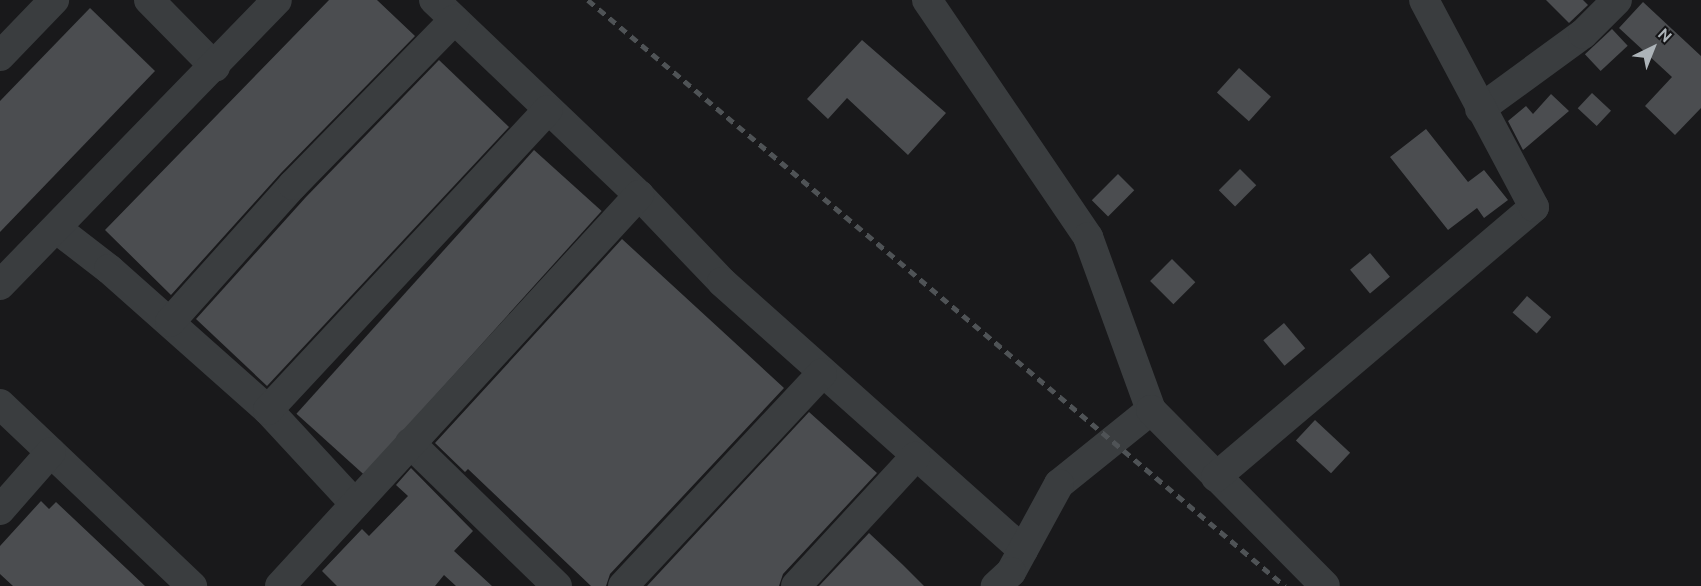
<!DOCTYPE html>
<html>
<head>
<meta charset="utf-8">
<style>
  body { margin:0 }
  #map { position:relative; width:1701px; height:586px; overflow:hidden; background:#19191b; font-family:Ubuntu,sans-serif }
  div>[style] { position:absolute }
  .building>* { inset:0; background:#4b4d50; transform-origin:0 0 }
  .street>* { height:30px; margin:-15px; padding:0 15px; transform-origin:15px; border-radius:15px; background:#3a3d3f }
  .rail>* { height:4.5px; margin-top:-2.25px; transform-origin:0; background:repeating-linear-gradient(90deg,#4f5356 0 8px,transparent 0 14px) }
  span { translate:-50% -50%; white-space:nowrap; text-align:center; line-height:1.15; -webkit-text-stroke:4.5px #141416; paint-order:stroke }
  .north { position:absolute; left:1623px; top:18px; width:60px; height:60px; -webkit-text-stroke:4px #141416; paint-order:stroke; rotate:43deg; font-size:16px; font-weight:700; line-height:24px; text-align:center; color:#adb4b9 }
  .north::after { content:''; display:block; margin:auto; width:21px; height:27px; background:#adb4b9; clip-path:polygon(50% 0,100% 100%,50% 72%,0 100%) }
</style>
</head>
<body>
<div id="map">
  <div class="building">
    <div style="clip-path:polygon(329px 0,377px 0,415px 36px,281px 173px,171px 295px,105px 230px)"></div>
    <div style="clip-path:polygon(1546px 0,1583px 0,1588px 5px,1569px 23px)"></div>
    <div style="clip-path:polygon(1643px 2px,1701px 56px,1701px 108px,1675px 135px,1645px 106px,1672px 77px,1619px 28px)"></div>
    <div style="clip-path:polygon(90px 8px,155px 71px,0 232px,0 101px)"></div>
    <div style="left:1612px;top:29px;width:23px;height:37px;rotate:47deg"></div>
    <div style="clip-path:polygon(862px 40px,946px 113px,908px 155px,847px 98px,828px 119px,807px 99px)"></div>
    <div style="clip-path:polygon(439px 60px,509px 127px,267px 386px,196px 319px,306px 197px)"></div>
    <div style="left:1239px;top:68px;width:43px;height:33px;rotate:42deg"></div>
    <div style="left:1592px;top:93px;width:26px;height:21px;rotate:43deg"></div>
    <div style="clip-path:polygon(1551px 94px,1569px 111px,1523px 150px,1508px 121px,1526px 106px,1533px 114px)"></div>
    <div style="clip-path:polygon(1426px 129px,1468px 182px,1484px 170px,1508px 200px,1484px 218px,1477px 208px,1448px 230px,1390px 157px)"></div>
    <div style="left:534px;top:150px;width:91px;height:355px;rotate:42deg"></div>
    <div style="left:1240px;top:169px;width:23px;height:30px;rotate:45deg"></div>
    <div style="left:1118px;top:174px;width:23px;height:37px;rotate:45deg"></div>
    <div style="clip-path:polygon(622px 239px,784px 388px,610px 574px,606px 586px,591px 586px,468px 469px,465px 472px,435px 443px)"></div>
    <div style="left:1370px;top:253px;width:31px;height:26px;rotate:50deg"></div>
    <div style="left:1172px;top:259px;width:33px;height:31px;rotate:45deg"></div>
    <div style="left:1527px;top:296px;width:32px;height:22px;rotate:41deg"></div>
    <div style="left:1284px;top:323px;width:33px;height:27px;rotate:50deg"></div>
    <div style="clip-path:polygon(809px 412px,877px 473px,783px 574px,779px 586px,647px 586px)"></div>
    <div style="left:1315px;top:420px;width:48px;height:28px;rotate:43deg"></div>
    <div style="clip-path:polygon(411px 468px,473px 531px,454px 551px,492px 586px,456px 586px,444px 575px,435px 586px,337px 586px,322px 571px,362px 529px,369px 536px,408px 496px,396px 485px)"></div>
    <div style="clip-path:polygon(41px 501px,49px 509px,56px 502px,145px 586px,13px 586px,0 574px,0 546px)"></div>
    <div style="clip-path:polygon(869px 533px,903px 565px,924px 586px,819px 586px)"></div>
  </div>
  <div class="street">
    <div style="left:149px;top:0;width:94px;rotate:45.4deg"></div>
    <div style="left:434px;top:0;width:283px;rotate:43.6deg"></div>
    <div style="left:639px;top:195px;width:120px;rotate:46.3deg"></div>
    <div style="left:722px;top:282px;width:403px;rotate:41.7deg"></div>
    <div style="left:927px;top:0;width:287px;rotate:55.8deg"></div>
    <div style="left:1088px;top:237px;width:184px;rotate:70deg"></div>
    <div style="left:1151px;top:410px;width:118px;rotate:141.2deg"></div>
    <div style="left:1059px;top:484px;width:100px;rotate:118.6deg"></div>
    <div style="left:1011px;top:572px;width:21px;rotate:137deg"></div>
    <div style="left:0;top:56px;width:78px;rotate:-46deg"></div>
    <div style="left:1480px;top:109px;width:127px;rotate:-36.1deg"></div>
    <div style="left:1583px;top:34px;width:48px;rotate:-45deg"></div>
    <div style="left:57px;top:229px;width:66px;rotate:37.6deg"></div>
    <div style="left:109px;top:269px;width:213px;rotate:41.6deg"></div>
    <div style="left:268px;top:410px;width:128px;rotate:47.2deg"></div>
    <div style="left:0;top:285px;width:397px;rotate:-45.8deg"></div>
    <div style="left:170px;top:322px;width:184px;rotate:-48.1deg"></div>
    <div style="left:293px;top:185px;width:231px;rotate:-45.7deg"></div>
    <div style="left:0;top:404px;width:265px;rotate:43.5deg"></div>
    <div style="left:268px;top:410px;width:410px;rotate:-47deg"></div>
    <div style="left:1151px;top:410px;width:247px;rotate:45.3deg"></div>
    <div style="left:410px;top:443px;width:205px;rotate:44.2deg"></div>
    <div style="left:1216px;top:477px;width:417px;rotate:-40.3deg"></div>
    <div style="left:1534px;top:207px;width:234px;rotate:-118deg"></div>
    <div style="left:0;top:510px;width:77px;rotate:-48.7deg"></div>
    <div style="left:280px;top:586px;width:531px;rotate:-47.44deg"></div>
    <div style="left:623px;top:586px;width:291px;rotate:-46.9deg"></div>
    <div style="left:796px;top:586px;width:176px;rotate:-47.3deg"></div>
  </div>
  <div class="rail">
    <div style="left:588px;top:0;width:911px;rotate:40.06deg"></div>
  </div>
  <div class="north">N</div>
</div>
</body>
</html>
